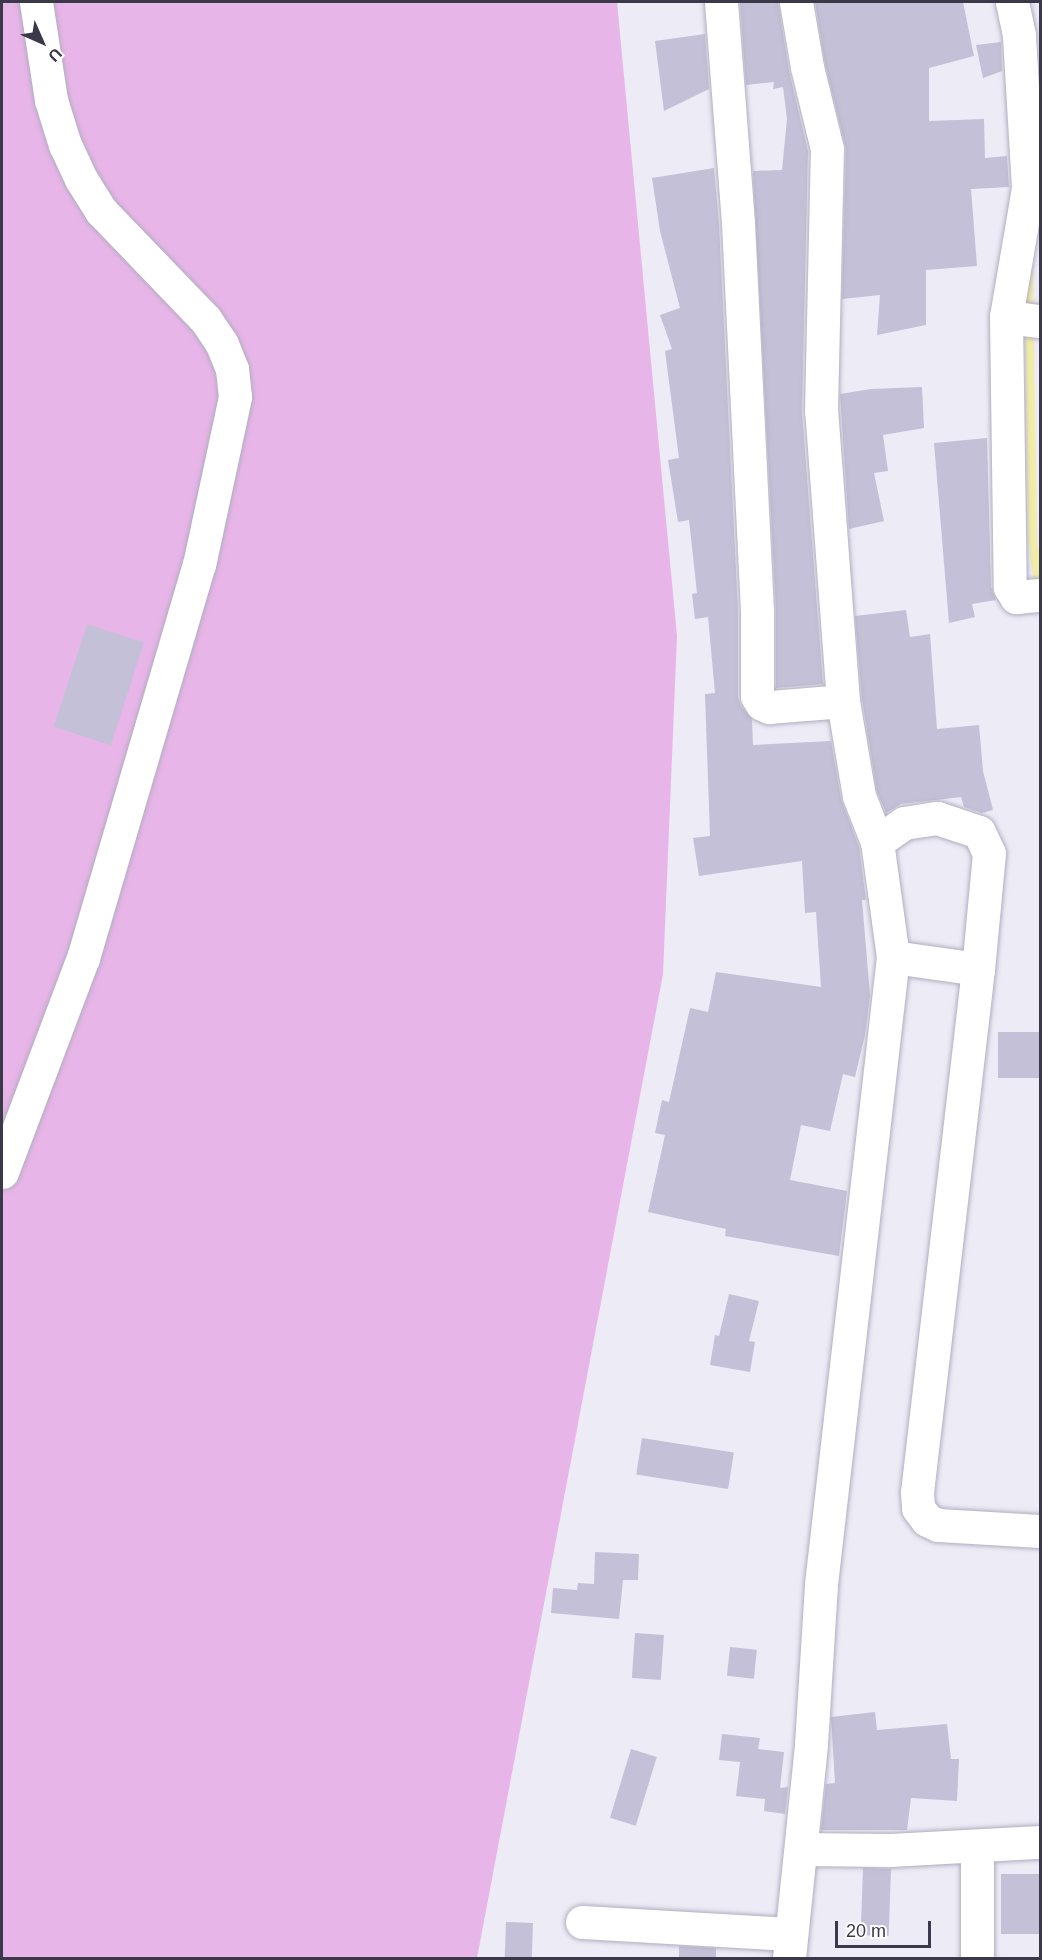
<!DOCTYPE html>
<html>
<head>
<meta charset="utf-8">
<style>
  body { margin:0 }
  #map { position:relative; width:1042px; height:1960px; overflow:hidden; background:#edebf5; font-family:Arial,sans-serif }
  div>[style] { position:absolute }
  .green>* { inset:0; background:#e8b5e8 }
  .stream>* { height:9px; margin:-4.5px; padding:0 4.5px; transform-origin:4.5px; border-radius:4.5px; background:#f0eda9 }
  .building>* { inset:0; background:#c4c0d7; transform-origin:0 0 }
  .roads { filter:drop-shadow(0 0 2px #b1adc1) drop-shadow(0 0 2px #b1adc1) }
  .minor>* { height:33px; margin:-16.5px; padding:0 16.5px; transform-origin:16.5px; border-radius:16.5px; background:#fff }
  span { translate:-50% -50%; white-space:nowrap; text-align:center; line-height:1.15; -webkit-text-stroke:6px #fff; paint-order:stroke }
  .frame { position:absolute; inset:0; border:3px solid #3b3849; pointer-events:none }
  .north { position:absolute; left:12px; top:12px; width:60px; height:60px; -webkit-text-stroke:4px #fff; paint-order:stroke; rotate:135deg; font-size:16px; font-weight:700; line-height:24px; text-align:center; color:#3b3849 }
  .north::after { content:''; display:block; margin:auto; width:21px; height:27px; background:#3b3849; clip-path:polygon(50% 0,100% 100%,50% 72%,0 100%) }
  .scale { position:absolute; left:835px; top:1921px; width:96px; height:27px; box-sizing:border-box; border:3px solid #3b3849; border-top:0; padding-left:8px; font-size:18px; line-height:21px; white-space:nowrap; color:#3b3849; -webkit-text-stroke:4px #fff; paint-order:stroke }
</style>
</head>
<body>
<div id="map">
  <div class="green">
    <div style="clip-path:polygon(2px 2px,617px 2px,677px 636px,663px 974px,477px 1958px,2px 1958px)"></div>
  </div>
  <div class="stream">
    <div style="left:1028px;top:272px;width:267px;rotate:89.1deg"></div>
    <div style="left:1032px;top:539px;width:52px;rotate:82.3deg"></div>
  </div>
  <div class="building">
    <div style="clip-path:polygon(740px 2px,778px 2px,789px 71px,808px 151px,802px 412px,823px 684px,776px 688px,776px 610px,753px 171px,782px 170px,787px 119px,783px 87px,773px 89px,774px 82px,746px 85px)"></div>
    <div style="clip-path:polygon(815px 2px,963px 2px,974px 56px,929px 68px,929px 121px,984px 119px,985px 158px,1007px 156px,1009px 187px,971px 189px,977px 266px,926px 270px,926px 325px,877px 335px,880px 295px,842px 299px,846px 149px,825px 63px)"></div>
    <div style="clip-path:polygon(705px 34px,709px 89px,664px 111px,655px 41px)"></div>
    <div style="clip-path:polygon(1001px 42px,1002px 71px,983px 78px,976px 45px)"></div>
    <div style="clip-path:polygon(714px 168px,719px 224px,738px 611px,738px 697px,741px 706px,752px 719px,753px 745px,831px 741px,841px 799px,859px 847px,866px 900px,862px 900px,870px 995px,865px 1035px,855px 1077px,843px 1074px,830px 1131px,801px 1125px,790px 1180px,847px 1191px,839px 1256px,725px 1236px,726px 1229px,648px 1212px,665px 1135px,655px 1133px,662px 1100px,669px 1102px,690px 1008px,708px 1012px,716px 972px,821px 987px,816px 912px,805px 913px,802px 861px,699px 876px,693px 838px,710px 836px,705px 694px,715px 693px,708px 617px,695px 619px,692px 594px,697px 593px,689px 520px,678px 522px,668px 460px,679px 458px,665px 351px,672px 349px,660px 315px,680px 308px,660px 231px,652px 178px)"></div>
    <div style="clip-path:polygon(922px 387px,924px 428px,883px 435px,888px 471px,874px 473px,884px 521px,849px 529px,840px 394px,871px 389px)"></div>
    <div style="clip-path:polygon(987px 438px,991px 587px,996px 600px,972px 604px,975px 617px,949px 623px,934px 443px)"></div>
    <div style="clip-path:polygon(906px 610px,910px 637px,930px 634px,937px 729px,979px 725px,983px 771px,993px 810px,982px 813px,964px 807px,961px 797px,901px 804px,886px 813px,877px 791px,862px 699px,855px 616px)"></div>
    <div style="left:87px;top:624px;width:60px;height:108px;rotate:18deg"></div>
    <div style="left:1041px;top:1032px;width:46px;height:43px;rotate:90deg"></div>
    <div style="clip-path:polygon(729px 1294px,759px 1301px,749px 1341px,755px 1342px,750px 1372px,710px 1365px,715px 1335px,719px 1336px)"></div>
    <div style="left:642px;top:1438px;width:93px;height:37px;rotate:9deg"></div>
    <div style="clip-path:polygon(595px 1552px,639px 1554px,638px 1580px,623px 1580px,619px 1619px,551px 1613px,553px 1588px,577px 1590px,578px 1583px,594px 1584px)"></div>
    <div style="left:635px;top:1633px;width:29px;height:45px;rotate:4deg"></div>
    <div style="left:730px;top:1647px;width:27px;height:29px;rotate:6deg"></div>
    <div style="clip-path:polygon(875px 1712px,877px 1730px,947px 1724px,951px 1759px,959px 1759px,957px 1801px,911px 1798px,907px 1830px,821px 1830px,826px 1784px,835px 1783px,831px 1717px)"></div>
    <div style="clip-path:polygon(722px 1734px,760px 1738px,758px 1749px,784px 1752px,780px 1788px,788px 1787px,785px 1814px,764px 1811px,765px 1799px,736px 1796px,740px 1762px,719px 1760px)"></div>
    <div style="left:631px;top:1749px;width:27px;height:72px;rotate:17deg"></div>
    <div style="left:863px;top:1868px;width:28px;height:67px;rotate:2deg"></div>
    <div style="left:1041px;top:1874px;width:60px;height:40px;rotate:90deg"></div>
    <div style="left:506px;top:1922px;width:27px;height:37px;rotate:2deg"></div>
    <div style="clip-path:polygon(679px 1946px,716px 1948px,716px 1959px,679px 1959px)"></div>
  </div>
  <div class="roads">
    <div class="minor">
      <div style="left:721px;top:2px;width:222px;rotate:85.6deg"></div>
      <div style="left:738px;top:223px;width:388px;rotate:87.2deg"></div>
      <div style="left:757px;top:611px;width:85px;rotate:90deg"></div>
      <div style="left:757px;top:696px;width:9px;rotate:58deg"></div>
      <div style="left:762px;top:704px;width:8px;rotate:23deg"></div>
      <div style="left:769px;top:707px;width:74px;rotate:-4.6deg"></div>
      <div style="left:1012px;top:2px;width:35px;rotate:78deg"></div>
      <div style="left:1019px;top:36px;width:152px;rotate:86.6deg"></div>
      <div style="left:1028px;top:188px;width:131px;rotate:99.7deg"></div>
      <div style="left:1006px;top:317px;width:34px;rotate:7deg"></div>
      <div style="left:1006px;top:317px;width:270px;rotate:89.2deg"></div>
      <div style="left:1010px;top:587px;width:12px;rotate:59deg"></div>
      <div style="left:1016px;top:597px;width:24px;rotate:-5deg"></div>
      <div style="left:877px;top:842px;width:33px;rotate:-35deg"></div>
      <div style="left:904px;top:823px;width:33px;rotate:-9deg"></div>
      <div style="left:937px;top:818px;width:44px;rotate:18.4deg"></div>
      <div style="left:979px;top:832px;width:23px;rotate:65deg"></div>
      <div style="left:989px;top:853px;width:117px;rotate:95.4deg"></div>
      <div style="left:893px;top:957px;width:86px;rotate:8deg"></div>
      <div style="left:978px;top:969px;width:527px;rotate:96.65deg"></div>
      <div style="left:917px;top:1492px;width:16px;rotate:86deg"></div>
      <div style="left:918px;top:1508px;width:15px;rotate:53deg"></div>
      <div style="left:927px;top:1520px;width:12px;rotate:24deg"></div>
      <div style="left:938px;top:1525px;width:102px;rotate:3.4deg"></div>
      <div style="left:2px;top:1172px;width:229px;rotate:-69.3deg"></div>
      <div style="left:83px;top:958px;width:410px;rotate:-73.6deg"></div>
      <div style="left:199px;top:565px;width:172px;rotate:-77.9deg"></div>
      <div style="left:235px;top:397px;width:28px;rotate:-96deg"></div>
      <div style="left:232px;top:369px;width:27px;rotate:-112deg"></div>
      <div style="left:222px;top:344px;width:30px;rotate:-124deg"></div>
      <div style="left:205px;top:319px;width:150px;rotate:-133.9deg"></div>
      <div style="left:101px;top:211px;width:38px;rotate:-122deg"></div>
      <div style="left:81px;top:179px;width:38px;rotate:-115deg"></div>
      <div style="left:65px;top:145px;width:47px;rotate:-107.3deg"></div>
      <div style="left:51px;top:100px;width:99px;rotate:-98.7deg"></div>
      <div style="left:977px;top:1847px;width:111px;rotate:90deg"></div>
      <div style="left:801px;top:1849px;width:89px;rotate:0.6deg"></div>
      <div style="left:890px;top:1850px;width:150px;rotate:-3.1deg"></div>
      <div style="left:582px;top:1922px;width:209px;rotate:3.3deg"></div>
      <div style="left:789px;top:1958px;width:215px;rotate:-84.1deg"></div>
      <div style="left:811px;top:1744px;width:160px;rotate:-86.4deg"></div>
      <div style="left:821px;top:1584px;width:631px;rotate:-83.45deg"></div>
      <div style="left:893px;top:957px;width:116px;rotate:-97.9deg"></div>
      <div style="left:877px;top:842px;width:49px;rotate:-111.4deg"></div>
      <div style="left:859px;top:796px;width:96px;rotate:-99.6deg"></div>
      <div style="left:843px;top:701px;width:291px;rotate:-94.3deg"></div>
      <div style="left:821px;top:411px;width:262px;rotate:-88.7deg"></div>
      <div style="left:827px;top:149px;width:84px;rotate:-103.7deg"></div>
      <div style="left:807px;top:67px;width:66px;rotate:-99.6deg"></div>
    </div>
  </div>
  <div class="frame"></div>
  <div class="north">U</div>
  <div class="scale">20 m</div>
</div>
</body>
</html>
